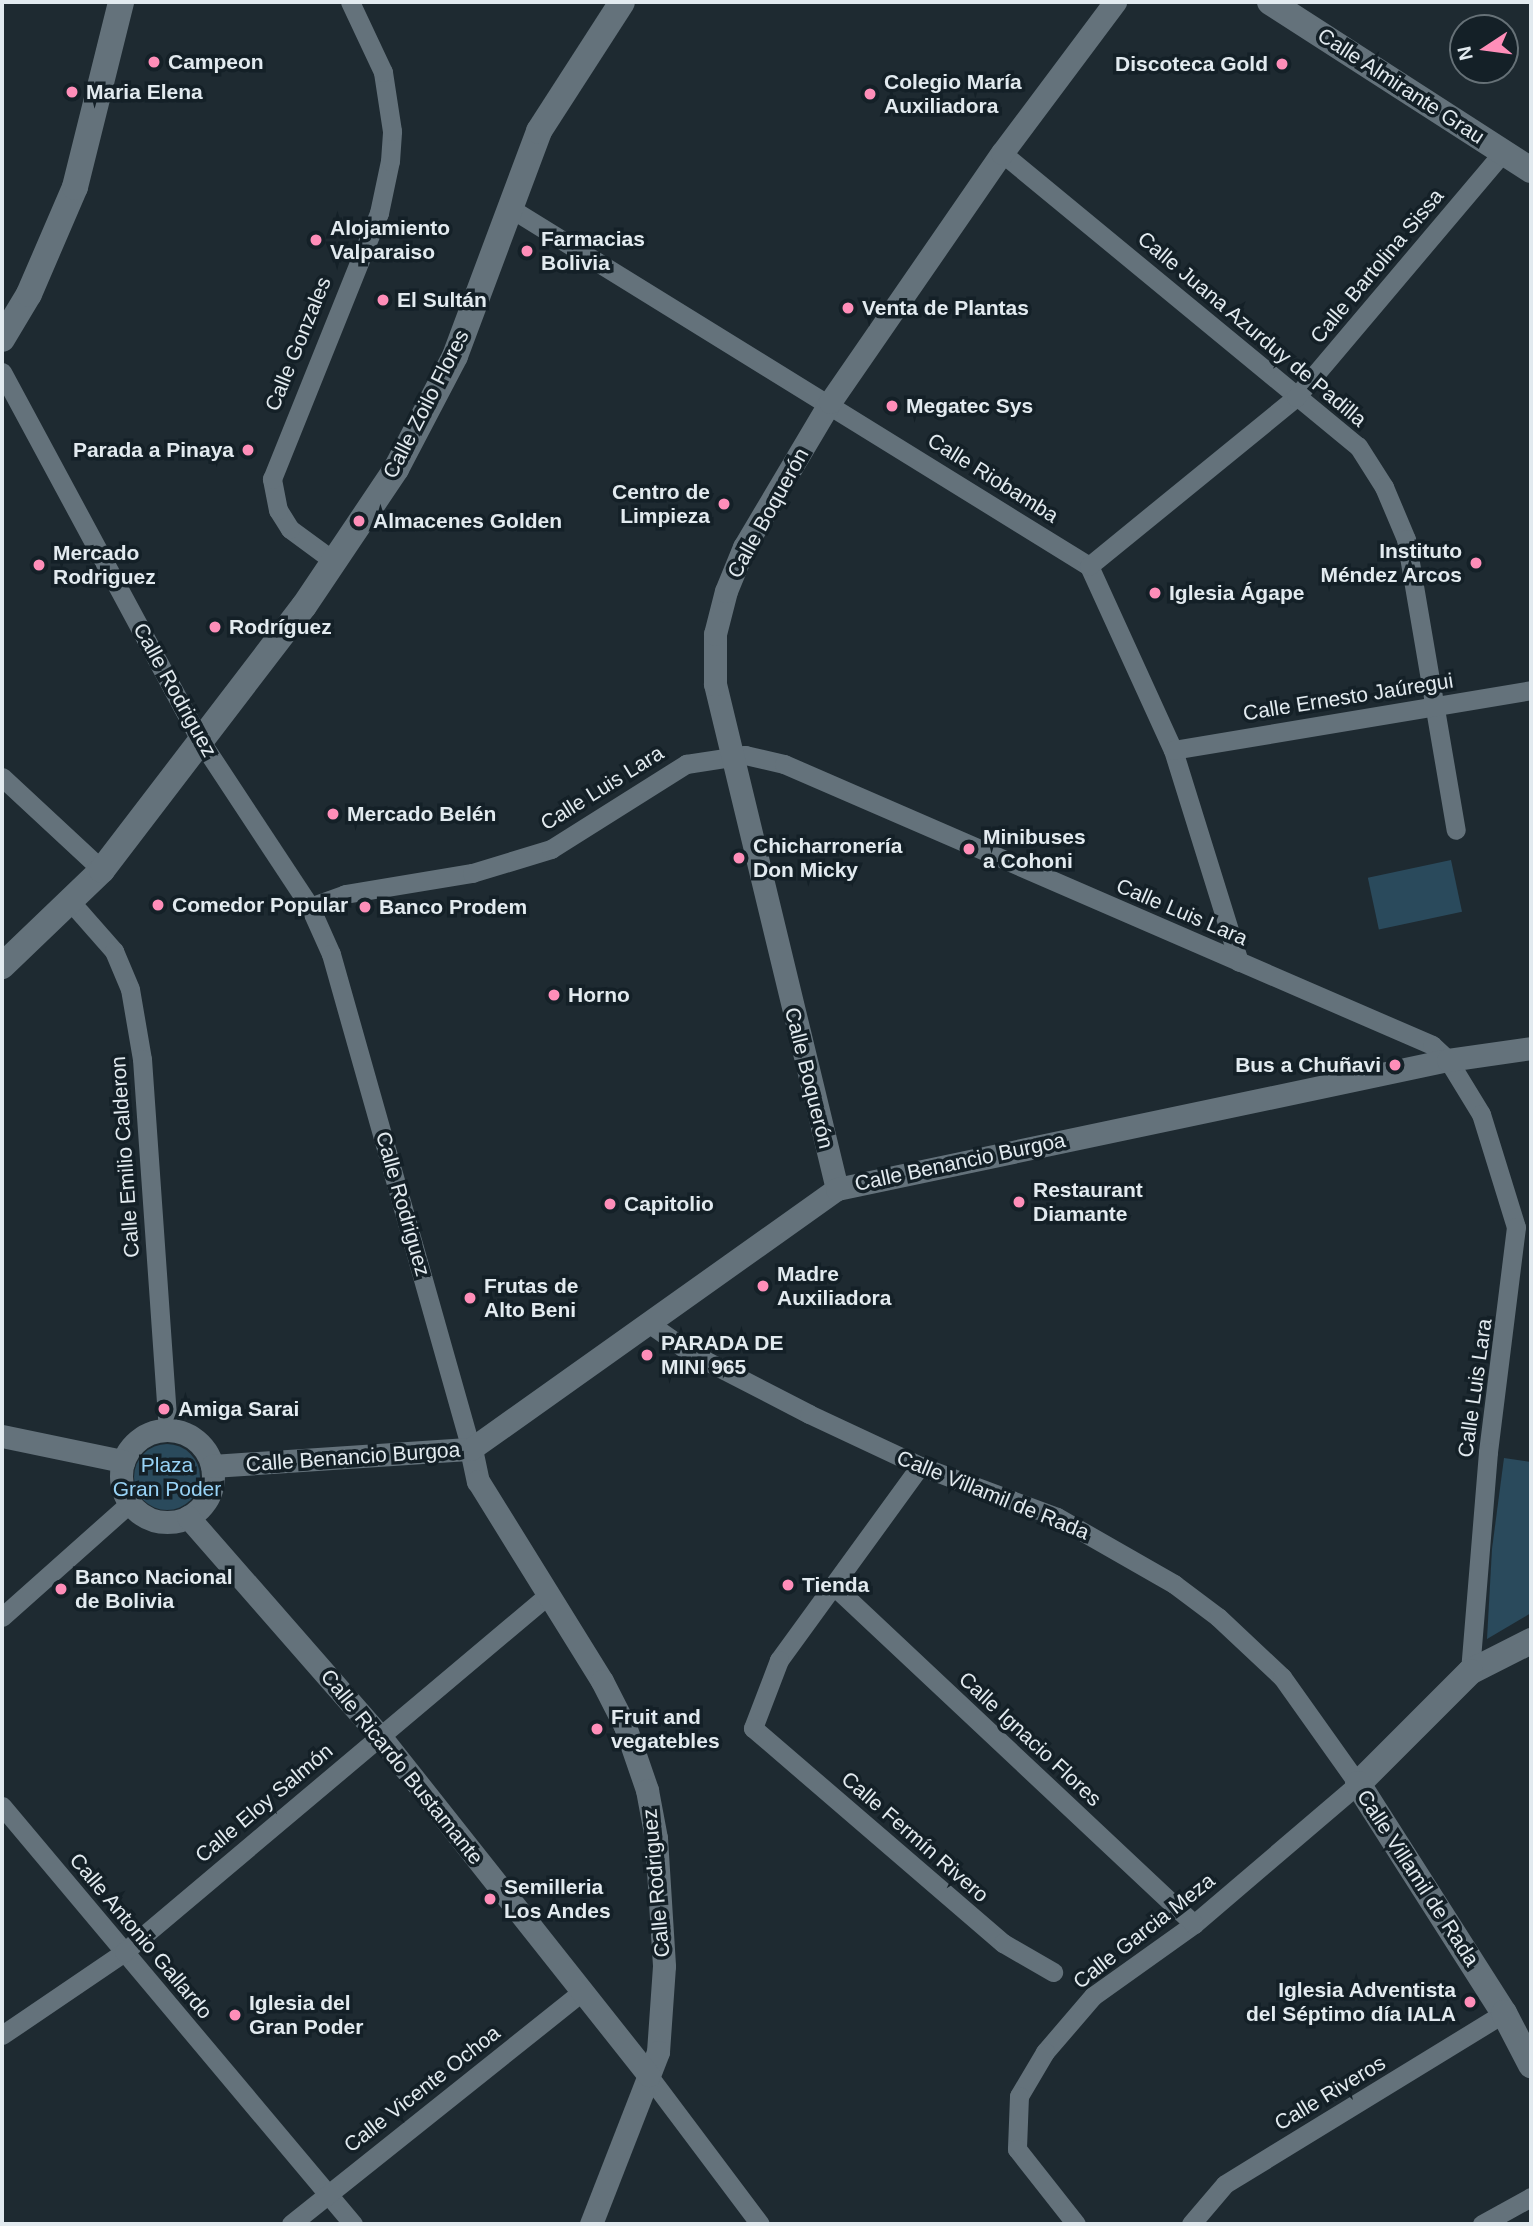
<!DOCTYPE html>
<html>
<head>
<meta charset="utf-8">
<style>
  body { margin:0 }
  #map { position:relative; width:1533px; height:2226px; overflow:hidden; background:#1e2a31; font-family:Helvetica,sans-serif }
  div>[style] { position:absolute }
  .green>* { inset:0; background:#2a4a5c; transform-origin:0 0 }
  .round { border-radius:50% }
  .minor>* { height:19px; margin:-9.5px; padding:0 9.5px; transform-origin:9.5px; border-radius:9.5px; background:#64727b }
  .tertiary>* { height:23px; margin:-11.5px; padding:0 11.5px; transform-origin:11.5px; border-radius:11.5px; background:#64727b }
  .tertiary>.ring { margin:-11.5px; padding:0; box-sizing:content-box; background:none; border:23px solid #64727b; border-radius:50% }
  .secondary>* { height:26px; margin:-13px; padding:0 13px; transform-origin:13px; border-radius:13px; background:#64727b }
  .dots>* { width:19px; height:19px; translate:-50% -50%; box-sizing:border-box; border:4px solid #142027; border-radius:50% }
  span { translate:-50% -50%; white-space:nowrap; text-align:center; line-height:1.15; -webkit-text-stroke:7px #142027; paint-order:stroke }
  .poi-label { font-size:21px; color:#e2eaef; font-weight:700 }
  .left { translate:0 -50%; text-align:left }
  .right { translate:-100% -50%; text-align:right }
  .street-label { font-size:21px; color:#e2eaef }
  .park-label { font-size:21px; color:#98d3f6 }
  .frame { position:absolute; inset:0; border:4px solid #e2eaef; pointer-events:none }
  .north { position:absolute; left:1449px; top:14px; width:70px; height:70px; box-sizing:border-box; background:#142027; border:2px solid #667177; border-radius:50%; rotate:257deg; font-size:19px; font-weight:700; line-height:28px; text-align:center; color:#e2eaef }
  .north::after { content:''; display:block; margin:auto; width:24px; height:32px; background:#ff8eb9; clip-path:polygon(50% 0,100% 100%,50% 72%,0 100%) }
</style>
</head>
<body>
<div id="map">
  <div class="green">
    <div style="left:1451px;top:860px;width:53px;height:85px;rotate:78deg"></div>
    <div class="round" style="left:134px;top:1444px;width:66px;height:66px"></div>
    <div style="clip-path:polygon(1504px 1458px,1531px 1462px,1531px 1613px,1487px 1639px,1492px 1549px)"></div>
  </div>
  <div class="minor">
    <div style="left:1002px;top:153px;width:461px;rotate:39.5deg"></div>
    <div style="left:1358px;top:446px;width:49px;rotate:57.6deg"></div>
    <div style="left:1384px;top:487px;width:56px;rotate:67.1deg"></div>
    <div style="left:1406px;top:539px;width:295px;rotate:80.3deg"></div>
    <div style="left:510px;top:208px;width:681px;rotate:31.73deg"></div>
    <div style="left:1089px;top:566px;width:202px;rotate:65.5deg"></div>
    <div style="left:1173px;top:750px;width:222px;rotate:72.7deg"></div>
    <div style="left:2px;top:372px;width:418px;rotate:61.7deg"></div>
    <div style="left:200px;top:740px;width:200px;rotate:56.6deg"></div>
    <div style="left:310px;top:907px;width:51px;rotate:65.9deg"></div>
    <div style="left:331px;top:954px;width:514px;rotate:74.21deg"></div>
    <div style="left:335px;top:562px;width:56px;rotate:-143.7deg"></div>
    <div style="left:290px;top:529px;width:22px;rotate:-122deg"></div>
    <div style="left:278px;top:510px;width:32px;rotate:-101deg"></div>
    <div style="left:272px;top:479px;width:287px;rotate:-68.1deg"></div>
    <div style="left:379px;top:213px;width:53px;rotate:-78.1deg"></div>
    <div style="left:390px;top:161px;width:30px;rotate:-86deg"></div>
    <div style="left:392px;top:131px;width:60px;rotate:-98.7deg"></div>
    <div style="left:383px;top:72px;width:77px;rotate:-115.2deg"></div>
    <div style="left:1089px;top:566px;width:267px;rotate:-39.2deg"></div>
    <div style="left:1296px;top:397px;width:321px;rotate:-49.8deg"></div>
    <div style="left:1173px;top:750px;width:363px;rotate:-9.5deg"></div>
    <div style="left:2px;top:777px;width:137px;rotate:42.9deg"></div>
    <div style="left:70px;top:901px;width:67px;rotate:48.7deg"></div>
    <div style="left:114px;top:951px;width:41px;rotate:67.2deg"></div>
    <div style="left:130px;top:989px;width:71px;rotate:80.3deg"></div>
    <div style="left:142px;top:1059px;width:372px;rotate:86deg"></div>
    <div style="left:310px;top:907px;width:37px;rotate:-20deg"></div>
    <div style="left:345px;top:894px;width:129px;rotate:-9.4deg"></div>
    <div style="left:472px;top:873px;width:83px;rotate:-16.9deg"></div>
    <div style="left:551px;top:849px;width:160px;rotate:-32.2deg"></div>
    <div style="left:686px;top:764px;width:60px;rotate:-8.7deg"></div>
    <div style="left:745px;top:755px;width:40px;rotate:13deg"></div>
    <div style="left:784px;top:764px;width:706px;rotate:23.44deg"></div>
    <div style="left:1432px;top:1045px;width:22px;rotate:43deg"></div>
    <div style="left:1448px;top:1060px;width:63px;rotate:58.6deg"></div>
    <div style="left:1481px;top:1114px;width:118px;rotate:72.8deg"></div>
    <div style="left:1516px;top:1227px;width:227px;rotate:97.1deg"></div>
    <div style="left:1488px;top:1452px;width:221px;rotate:94.7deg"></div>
    <div style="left:647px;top:1322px;width:54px;rotate:35.2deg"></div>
    <div style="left:691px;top:1353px;width:133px;rotate:27.3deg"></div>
    <div style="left:809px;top:1414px;width:123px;rotate:25.1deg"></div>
    <div style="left:920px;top:1466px;width:146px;rotate:20.4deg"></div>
    <div style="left:1057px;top:1517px;width:135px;rotate:29.8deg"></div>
    <div style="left:1174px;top:1584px;width:55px;rotate:36.9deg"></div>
    <div style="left:1218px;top:1617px;width:88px;rotate:43.2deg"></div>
    <div style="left:1282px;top:1677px;width:131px;rotate:54.6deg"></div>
    <div style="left:1358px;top:1784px;width:216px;rotate:139.5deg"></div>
    <div style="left:1194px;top:1924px;width:124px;rotate:144.5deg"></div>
    <div style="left:1093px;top:1996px;width:74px;rotate:130.6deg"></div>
    <div style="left:1045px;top:2052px;width:51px;rotate:120.6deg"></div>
    <div style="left:1019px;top:2096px;width:53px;rotate:92.2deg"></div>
    <div style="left:1017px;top:2149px;width:95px;rotate:51.8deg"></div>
    <div style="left:920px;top:1466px;width:240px;rotate:126deg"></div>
    <div style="left:779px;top:1660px;width:73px;rotate:110.9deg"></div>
    <div style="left:753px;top:1728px;width:330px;rotate:40.7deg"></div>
    <div style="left:1003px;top:1943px;width:58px;rotate:30.1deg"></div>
    <div style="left:834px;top:1586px;width:494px;rotate:43.2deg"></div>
    <div style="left:2px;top:1617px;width:171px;rotate:-41.7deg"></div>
    <div style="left:2px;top:1806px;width:546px;rotate:49.98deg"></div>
    <div style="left:2px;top:2035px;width:148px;rotate:-34.2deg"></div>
    <div style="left:124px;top:1952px;width:554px;rotate:-40.1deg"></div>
    <div style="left:648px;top:2075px;width:186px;rotate:53.1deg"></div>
    <div style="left:291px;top:2224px;width:374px;rotate:-38.6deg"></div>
    <div style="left:1191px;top:2224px;width:52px;rotate:-49.6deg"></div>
    <div style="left:1225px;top:2184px;width:327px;rotate:-31.5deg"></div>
    <div style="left:1482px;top:2224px;width:56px;rotate:-28.9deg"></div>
  </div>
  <div class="tertiary">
    <div style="left:837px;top:1189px;width:520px;rotate:-103.58deg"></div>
    <div style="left:715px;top:684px;width:50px;rotate:-90deg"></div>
    <div style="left:715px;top:634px;width:44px;rotate:-75.7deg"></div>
    <div style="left:726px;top:591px;width:48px;rotate:-67.8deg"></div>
    <div style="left:744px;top:547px;width:169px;rotate:-59.3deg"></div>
    <div style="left:830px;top:402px;width:303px;rotate:-55.4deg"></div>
    <div style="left:1002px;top:153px;width:189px;rotate:-53.2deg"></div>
    <div class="ring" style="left:121px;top:1430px;width:69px;height:69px"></div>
    <div style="left:2px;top:1436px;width:124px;rotate:11.7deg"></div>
    <div style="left:471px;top:1449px;width:33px;rotate:78deg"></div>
    <div style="left:478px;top:1481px;width:235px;rotate:58.2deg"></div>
    <div style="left:602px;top:1681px;width:51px;rotate:62.9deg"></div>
    <div style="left:625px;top:1726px;width:68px;rotate:71deg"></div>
    <div style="left:647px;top:1790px;width:49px;rotate:79.4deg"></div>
    <div style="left:656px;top:1838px;width:128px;rotate:86.4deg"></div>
    <div style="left:664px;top:1966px;width:86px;rotate:94deg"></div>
    <div style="left:658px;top:2052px;width:185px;rotate:111.3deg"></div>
    <div style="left:212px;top:1466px;width:260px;rotate:-3.8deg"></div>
    <div style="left:471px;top:1449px;width:449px;rotate:-35.4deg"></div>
    <div style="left:837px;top:1189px;width:624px;rotate:-11.92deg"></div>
    <div style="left:1448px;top:1060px;width:84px;rotate:-8.2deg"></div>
    <div style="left:188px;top:1517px;width:290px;rotate:48.8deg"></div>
    <div style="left:379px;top:1735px;width:434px;rotate:51.6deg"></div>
  </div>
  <div class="secondary">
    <div style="left:1270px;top:2px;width:310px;rotate:32.8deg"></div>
    <div style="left:2px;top:339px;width:52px;rotate:-59deg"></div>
    <div style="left:29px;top:294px;width:116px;rotate:-66.7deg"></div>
    <div style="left:75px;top:187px;width:191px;rotate:-76deg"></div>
    <div style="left:2px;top:966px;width:139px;rotate:-43.8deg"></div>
    <div style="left:102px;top:870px;width:332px;rotate:-52.6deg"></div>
    <div style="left:304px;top:606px;width:165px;rotate:-56.1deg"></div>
    <div style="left:396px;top:469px;width:127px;rotate:-62.4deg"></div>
    <div style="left:455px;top:356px;width:240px;rotate:-69.5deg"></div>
    <div style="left:539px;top:131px;width:153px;rotate:-57.2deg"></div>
    <div style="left:1531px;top:1641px;width:68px;rotate:153.1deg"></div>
    <div style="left:1470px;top:1672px;width:158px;rotate:135deg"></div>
    <div style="left:1358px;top:1784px;width:272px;rotate:57.5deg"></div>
    <div style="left:1504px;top:2013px;width:59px;rotate:62.6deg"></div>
  </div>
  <div class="dots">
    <div style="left:154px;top:62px;background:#ff8eb9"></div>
    <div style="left:1282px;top:64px;background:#ff8eb9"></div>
    <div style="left:72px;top:92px;background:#ff8eb9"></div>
    <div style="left:870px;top:94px;background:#ff8eb9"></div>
    <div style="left:316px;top:240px;background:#ff8eb9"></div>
    <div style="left:527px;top:251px;background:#ff8eb9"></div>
    <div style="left:383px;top:300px;background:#ff8eb9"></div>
    <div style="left:848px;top:308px;background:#ff8eb9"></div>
    <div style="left:892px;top:406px;background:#ff8eb9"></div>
    <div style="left:248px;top:450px;background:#ff8eb9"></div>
    <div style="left:724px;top:504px;background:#ff8eb9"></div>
    <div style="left:359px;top:521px;background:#ff8eb9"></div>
    <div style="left:1476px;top:563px;background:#ff8eb9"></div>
    <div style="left:39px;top:565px;background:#ff8eb9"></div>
    <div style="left:1155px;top:593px;background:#ff8eb9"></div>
    <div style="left:215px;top:627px;background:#ff8eb9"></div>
    <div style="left:333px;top:814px;background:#ff8eb9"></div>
    <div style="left:969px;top:849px;background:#ff8eb9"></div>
    <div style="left:739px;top:858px;background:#ff8eb9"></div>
    <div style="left:158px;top:905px;background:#ff8eb9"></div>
    <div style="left:365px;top:907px;background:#ff8eb9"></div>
    <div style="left:554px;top:995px;background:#ff8eb9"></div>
    <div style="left:1395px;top:1065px;background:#ff8eb9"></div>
    <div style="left:1019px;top:1202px;background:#ff8eb9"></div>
    <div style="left:610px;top:1204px;background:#ff8eb9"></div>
    <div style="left:763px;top:1286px;background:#ff8eb9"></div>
    <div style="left:470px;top:1298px;background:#ff8eb9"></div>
    <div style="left:647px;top:1355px;background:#ff8eb9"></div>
    <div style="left:164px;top:1409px;background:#ff8eb9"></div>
    <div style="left:788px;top:1585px;background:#ff8eb9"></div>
    <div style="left:61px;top:1589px;background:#ff8eb9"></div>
    <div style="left:597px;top:1729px;background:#ff8eb9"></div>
    <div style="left:490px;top:1899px;background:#ff8eb9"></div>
    <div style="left:1470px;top:2002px;background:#ff8eb9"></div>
    <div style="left:235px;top:2015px;background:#ff8eb9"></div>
  </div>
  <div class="poi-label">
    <span class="left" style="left:168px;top:62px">Campeon</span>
    <span class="right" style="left:1268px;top:64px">Discoteca Gold</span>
    <span class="left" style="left:884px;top:94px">Colegio María<br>Auxiliadora</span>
    <span class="left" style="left:86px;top:92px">Maria Elena</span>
    <span class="left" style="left:330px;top:240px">Alojamiento<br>Valparaiso</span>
    <span class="left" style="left:541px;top:251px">Farmacias<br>Bolivia</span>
    <span class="left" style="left:397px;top:300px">El Sultán</span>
    <span class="left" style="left:862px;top:308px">Venta de Plantas</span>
    <span class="left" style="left:906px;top:406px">Megatec Sys</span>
    <span class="right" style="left:234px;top:450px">Parada a Pinaya</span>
    <span class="right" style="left:710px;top:504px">Centro de<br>Limpieza</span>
    <span class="left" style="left:373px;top:521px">Almacenes Golden</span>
    <span class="right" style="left:1462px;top:563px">Instituto<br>Méndez Arcos</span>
    <span class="left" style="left:53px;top:565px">Mercado<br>Rodriguez</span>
    <span class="left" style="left:1169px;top:593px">Iglesia Ágape</span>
    <span class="left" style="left:229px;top:627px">Rodríguez</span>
    <span class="left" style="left:347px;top:814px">Mercado Belén</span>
    <span class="left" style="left:983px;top:849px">Minibuses<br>a Cohoni</span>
    <span class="left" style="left:753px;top:858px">Chicharronería<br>Don Micky</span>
    <span class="left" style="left:172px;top:905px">Comedor Popular</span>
    <span class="left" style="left:379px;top:907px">Banco Prodem</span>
    <span class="left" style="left:568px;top:995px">Horno</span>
    <span class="right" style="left:1381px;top:1065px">Bus a Chuñavi</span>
    <span class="left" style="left:1033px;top:1202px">Restaurant<br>Diamante</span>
    <span class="left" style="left:624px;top:1204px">Capitolio</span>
    <span class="left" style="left:777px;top:1286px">Madre<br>Auxiliadora</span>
    <span class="left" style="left:484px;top:1298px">Frutas de<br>Alto Beni</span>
    <span class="left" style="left:661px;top:1355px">PARADA DE<br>MINI 965</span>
    <span class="left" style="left:178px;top:1409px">Amiga Sarai</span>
    <span class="left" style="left:75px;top:1589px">Banco Nacional<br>de Bolivia</span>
    <span class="left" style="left:802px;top:1585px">Tienda</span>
    <span class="left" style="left:611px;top:1729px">Fruit and<br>vegatebles</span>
    <span class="left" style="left:504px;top:1899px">Semilleria<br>Los Andes</span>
    <span class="right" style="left:1456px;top:2002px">Iglesia Adventista<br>del Séptimo día IALA</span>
    <span class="left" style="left:249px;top:2015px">Iglesia del<br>Gran Poder</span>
  </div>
  <div class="street-label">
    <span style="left:1401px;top:86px;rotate:33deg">Calle Almirante Grau</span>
    <span style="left:1377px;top:266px;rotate:-50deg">Calle Bartolina Sissa</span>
    <span style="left:1252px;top:329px;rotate:40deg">Calle Juana Azurduy de Padilla</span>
    <span style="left:298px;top:344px;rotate:-68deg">Calle Gonzales</span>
    <span style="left:426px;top:404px;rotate:-63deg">Calle Zoilo Flores</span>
    <span style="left:993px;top:478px;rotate:32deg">Calle Riobamba</span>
    <span style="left:768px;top:513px;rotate:-61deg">Calle Boquerón</span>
    <span style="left:175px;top:690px;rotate:61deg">Calle Rodriguez</span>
    <span style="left:1348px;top:697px;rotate:-9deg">Calle Ernesto Jaúregui</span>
    <span style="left:602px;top:788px;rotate:-32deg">Calle Luis Lara</span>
    <span style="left:1182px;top:912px;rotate:23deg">Calle Luis Lara</span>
    <span style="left:809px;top:1078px;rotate:76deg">Calle Boquerón</span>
    <span style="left:125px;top:1157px;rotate:-94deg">Calle Emilio Calderon</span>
    <span style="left:960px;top:1162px;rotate:-12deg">Calle Benancio Burgoa</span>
    <span style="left:403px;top:1204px;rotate:74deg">Calle Rodriguez</span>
    <span style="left:1475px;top:1388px;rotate:-82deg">Calle Luis Lara</span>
    <span style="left:353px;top:1457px;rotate:-4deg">Calle Benancio Burgoa</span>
    <span style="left:993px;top:1495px;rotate:22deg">Calle Villamil de Rada</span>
    <span style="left:1030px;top:1739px;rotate:43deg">Calle Ignacio Flores</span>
    <span style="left:402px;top:1767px;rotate:51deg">Calle Ricardo Bustamante</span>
    <span style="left:264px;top:1803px;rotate:-40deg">Calle Eloy Salmón</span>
    <span style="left:915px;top:1837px;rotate:41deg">Calle Fermín Rivero</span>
    <span style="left:1418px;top:1878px;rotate:57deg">Calle Villamil de Rada</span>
    <span style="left:656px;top:1883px;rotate:-95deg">Calle Rodriguez</span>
    <span style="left:1144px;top:1931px;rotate:-38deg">Calle Garcia Meza</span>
    <span style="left:141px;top:1936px;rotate:50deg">Calle Antonio Gallardo</span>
    <span style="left:422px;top:2089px;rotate:-38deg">Calle Vicente Ochoa</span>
    <span style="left:1330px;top:2093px;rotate:-31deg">Calle Riveros</span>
  </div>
  <div class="park-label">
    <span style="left:167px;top:1477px">Plaza<br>Gran Poder</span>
  </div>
  <div class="frame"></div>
  <div class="north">N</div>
</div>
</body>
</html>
